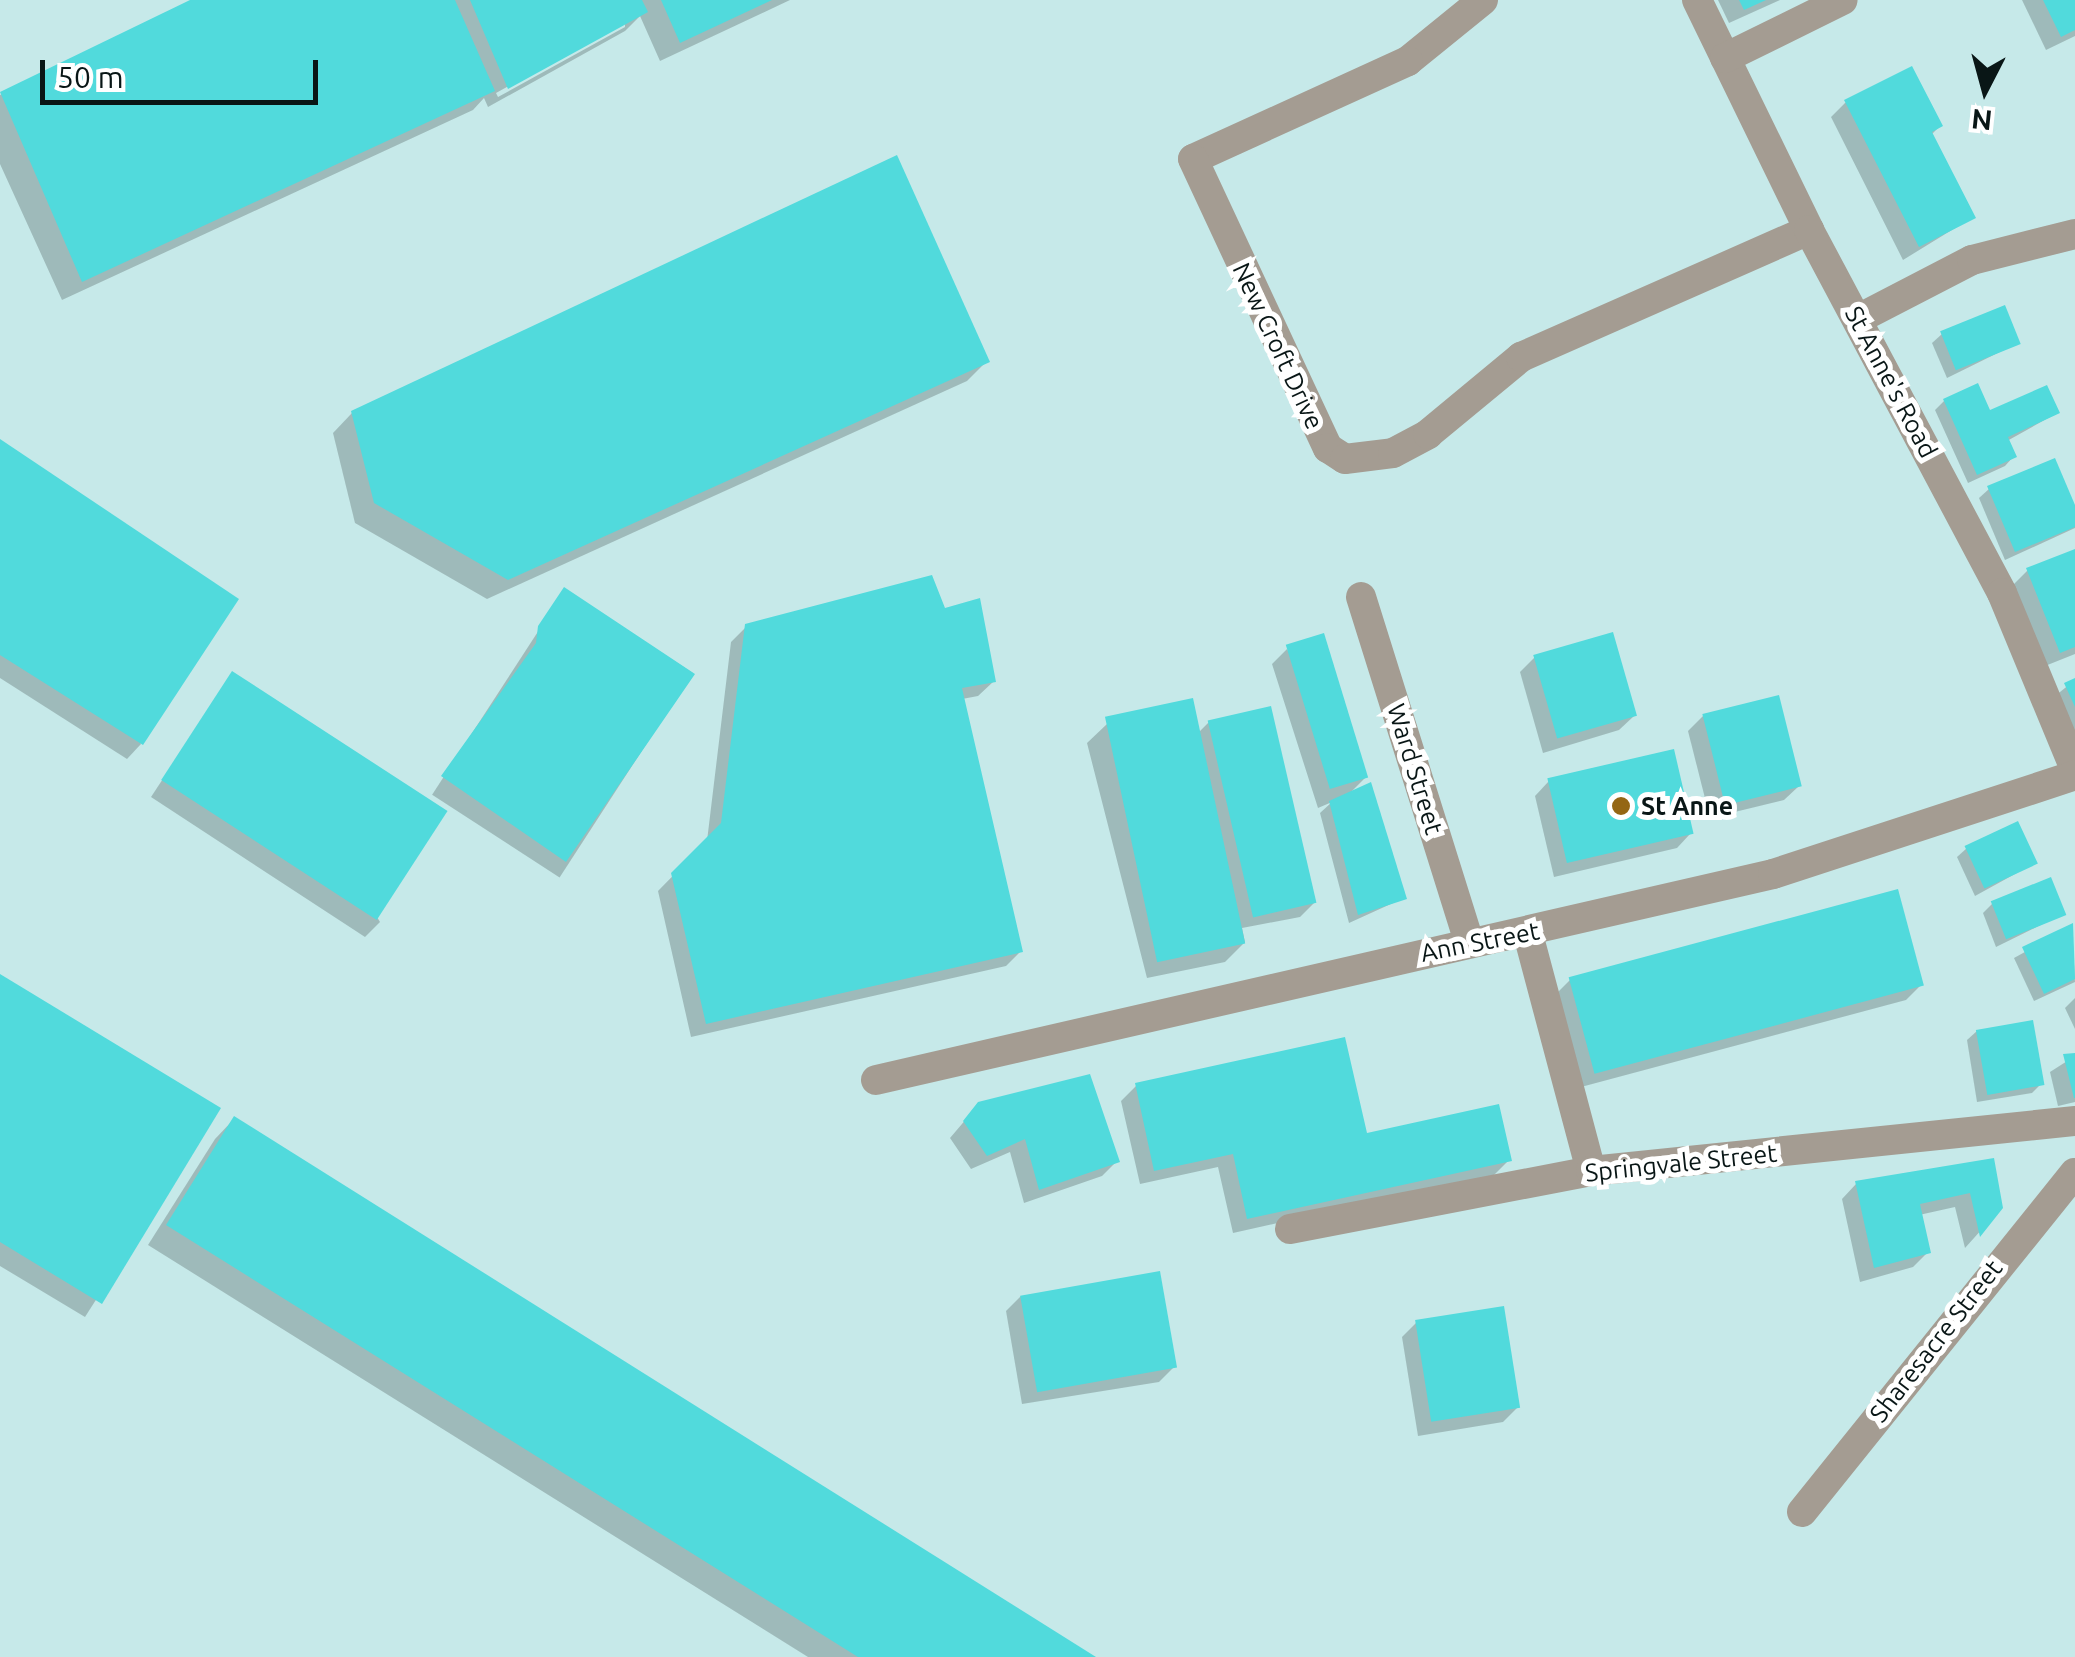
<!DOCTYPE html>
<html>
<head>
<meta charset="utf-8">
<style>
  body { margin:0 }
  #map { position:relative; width:2075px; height:1657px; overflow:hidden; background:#c6e9e9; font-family:Ubuntu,sans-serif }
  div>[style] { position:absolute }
  .shadow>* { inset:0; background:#0003; transform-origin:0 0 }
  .building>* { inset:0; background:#51dadc; transform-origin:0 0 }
  .minor>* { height:30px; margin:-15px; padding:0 15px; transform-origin:15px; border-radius:15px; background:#a49c92 }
  .dots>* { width:28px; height:28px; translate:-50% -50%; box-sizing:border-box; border:5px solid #fff; border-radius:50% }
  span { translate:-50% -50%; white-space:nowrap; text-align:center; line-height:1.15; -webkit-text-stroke:10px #fff; paint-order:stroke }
  .street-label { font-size:25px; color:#091616 }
  .poi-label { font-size:25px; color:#091616; font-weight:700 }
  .left { translate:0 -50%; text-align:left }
  .north { position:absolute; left:1935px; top:40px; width:100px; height:100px; -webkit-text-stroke:8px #fff; paint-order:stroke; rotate:186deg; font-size:28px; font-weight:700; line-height:40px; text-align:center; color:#091616 }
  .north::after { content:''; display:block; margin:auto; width:35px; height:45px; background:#091616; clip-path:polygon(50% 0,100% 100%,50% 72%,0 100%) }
  .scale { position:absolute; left:40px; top:60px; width:278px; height:45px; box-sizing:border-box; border:5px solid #091616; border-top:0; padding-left:12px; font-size:30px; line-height:35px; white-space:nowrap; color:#091616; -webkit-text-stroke:8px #fff; paint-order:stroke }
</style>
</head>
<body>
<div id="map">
  <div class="shadow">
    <div style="clip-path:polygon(evenodd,196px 0,790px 0,660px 61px,640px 16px,625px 31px,488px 107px,484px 98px,473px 110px,62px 300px,0 164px,0 95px,196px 0,625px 21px,625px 27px,498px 97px,496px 93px,625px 21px)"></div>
    <div style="clip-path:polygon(1718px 0,1780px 0,1729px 23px)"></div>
    <div style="clip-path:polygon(2022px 0,2075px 0,2075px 36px,2046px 50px)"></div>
    <div style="clip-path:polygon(1911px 70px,1940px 126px,1931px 135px,1973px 217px,1903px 260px,1831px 117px,1845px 103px)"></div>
    <div style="clip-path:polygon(1942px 334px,2018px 343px,1947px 378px,1932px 343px)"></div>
    <div style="clip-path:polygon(987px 361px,967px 381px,487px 599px,355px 523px,333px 433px,352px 413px)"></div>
    <div style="clip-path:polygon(1944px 401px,1989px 414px,2057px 413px,2007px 441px,2014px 456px,2005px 466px,1968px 483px,1935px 410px)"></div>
    <div style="clip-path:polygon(0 442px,141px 744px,127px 759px,0 678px)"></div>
    <div style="clip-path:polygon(1989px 489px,2075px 511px,2075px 528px,2005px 560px,1979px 498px)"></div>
    <div style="clip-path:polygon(2075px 551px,2075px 654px,2045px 666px,2013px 585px,2028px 570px)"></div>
    <div style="left:565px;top:590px;width:152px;height:244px;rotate:33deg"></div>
    <div style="clip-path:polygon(944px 611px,993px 682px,978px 696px,962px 699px,1021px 951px,1006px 966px,691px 1037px,658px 891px,707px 841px,731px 642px,746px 627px)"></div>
    <div style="clip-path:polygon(1287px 649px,1366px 777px,1349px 794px,1404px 898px,1349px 923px,1320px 813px,1332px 802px,1318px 808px,1272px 664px)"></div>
    <div style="clip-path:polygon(1535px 657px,1634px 716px,1619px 730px,1543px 753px,1520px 672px)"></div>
    <div style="clip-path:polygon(232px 674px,380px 922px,365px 937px,151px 797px)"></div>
    <div style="clip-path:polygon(2075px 680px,2075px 753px,2050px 700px)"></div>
    <div style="clip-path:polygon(1703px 716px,1799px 786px,1784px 800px,1710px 818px,1688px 731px)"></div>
    <div style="clip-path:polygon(1209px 722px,1314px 903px,1300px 917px,1242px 928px,1245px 942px,1225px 962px,1147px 978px,1087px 743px,1107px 724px,1198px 733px)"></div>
    <div style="clip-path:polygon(1549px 781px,1691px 833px,1677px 848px,1554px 877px,1535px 796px)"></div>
    <div style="clip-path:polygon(1967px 848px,2035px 863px,1975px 896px,1957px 857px)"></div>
    <div style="clip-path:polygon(1993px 903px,2063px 914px,1996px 947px,1983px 913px)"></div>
    <div style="clip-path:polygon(2072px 926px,2075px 982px,2034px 1001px,2014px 958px)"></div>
    <div style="clip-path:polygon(0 977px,218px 1109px,85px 1317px,0 1266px)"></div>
    <div style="clip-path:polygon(1571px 979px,1921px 985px,1906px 1000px,1581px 1087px,1556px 994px)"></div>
    <div style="clip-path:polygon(2075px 998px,2075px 1029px,2065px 1008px)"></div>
    <div style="clip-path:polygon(1977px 1031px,2041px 1084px,2032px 1093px,1977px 1102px,1967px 1040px)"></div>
    <div style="clip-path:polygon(2075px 1056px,2075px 1102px,2058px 1106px,2050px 1072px)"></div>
    <div style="clip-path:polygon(1136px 1086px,1365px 1136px,1509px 1160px,1494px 1175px,1233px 1233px,1218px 1167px,1140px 1184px,1121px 1101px)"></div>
    <div style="clip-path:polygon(979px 1104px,1117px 1161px,1102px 1176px,1024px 1203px,1010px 1152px,971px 1169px,950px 1138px)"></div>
    <div style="clip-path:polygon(234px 1119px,1092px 1657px,808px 1657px,148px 1245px,215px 1139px)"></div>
    <div style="clip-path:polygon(1992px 1160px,2001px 1208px,1965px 1248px,1955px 1207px,1919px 1215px,1928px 1252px,1913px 1267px,1860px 1282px,1842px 1199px,1856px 1184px)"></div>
    <div style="clip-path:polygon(1021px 1296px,1174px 1367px,1159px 1382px,1022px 1404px,1006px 1311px)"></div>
    <div style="clip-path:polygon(1417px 1322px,1518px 1407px,1503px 1422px,1418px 1436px,1402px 1337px)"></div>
  </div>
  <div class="building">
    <div style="clip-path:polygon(190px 0,455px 0,495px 91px,82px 282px,0 92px)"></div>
    <div style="clip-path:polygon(470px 0,642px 0,648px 12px,508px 89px)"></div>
    <div style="clip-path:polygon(661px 0,772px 0,680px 43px)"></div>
    <div style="clip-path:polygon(1739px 0,1766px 0,1744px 10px)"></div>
    <div style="clip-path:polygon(2043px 0,2075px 0,2075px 30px,2061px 37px)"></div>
    <div style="clip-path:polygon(1912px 66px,1943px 126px,1932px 132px,1976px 218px,1919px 247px,1844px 100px)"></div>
    <div style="clip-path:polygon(897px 155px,990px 362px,508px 580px,374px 503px,351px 411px)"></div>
    <div style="left:2005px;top:305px;width:42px;height:70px;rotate:68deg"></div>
    <div style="clip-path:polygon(1978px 383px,1990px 410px,2047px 385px,2060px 413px,2008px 437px,2017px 457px,1977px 475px,1943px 399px)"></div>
    <div style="clip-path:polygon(0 439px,239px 599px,143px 745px,0 655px)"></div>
    <div style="clip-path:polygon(2055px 458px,2075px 505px,2075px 527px,2015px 552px,1987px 486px)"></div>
    <div style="clip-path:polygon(2075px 549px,2075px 647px,2060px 653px,2026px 568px)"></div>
    <div style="clip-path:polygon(932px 575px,945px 608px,980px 598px,996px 682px,962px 688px,1023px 952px,706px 1024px,671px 873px,721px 823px,745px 624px)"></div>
    <div style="clip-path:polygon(564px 587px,695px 674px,566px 862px,441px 776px,536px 643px,538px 626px)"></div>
    <div style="left:1613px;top:632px;width:87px;height:83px;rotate:74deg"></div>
    <div style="left:1324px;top:633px;width:151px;height:40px;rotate:73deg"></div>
    <div style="left:232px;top:671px;width:257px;height:130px;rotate:33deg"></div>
    <div style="clip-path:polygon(2075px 678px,2075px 707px,2064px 683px)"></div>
    <div style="left:1779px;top:695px;width:94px;height:79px;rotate:76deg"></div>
    <div style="left:1193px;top:698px;width:251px;height:90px;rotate:78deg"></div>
    <div style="left:1271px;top:706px;width:202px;height:65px;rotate:77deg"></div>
    <div style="left:1674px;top:749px;width:87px;height:130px;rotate:77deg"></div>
    <div style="clip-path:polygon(1371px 782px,1407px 899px,1358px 915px,1329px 801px)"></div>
    <div style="left:2018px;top:821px;width:47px;height:59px;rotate:65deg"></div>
    <div style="left:2051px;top:877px;width:41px;height:65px;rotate:68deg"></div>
    <div style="left:1898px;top:889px;width:100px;height:341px;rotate:75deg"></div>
    <div style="clip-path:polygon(2073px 923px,2075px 979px,2044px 994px,2022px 947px)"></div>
    <div style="clip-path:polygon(0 974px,221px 1108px,102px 1304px,0 1242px)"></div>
    <div style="left:2033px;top:1020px;width:66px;height:58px;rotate:80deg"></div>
    <div style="clip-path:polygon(1345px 1037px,1367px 1133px,1499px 1104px,1512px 1161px,1247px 1219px,1233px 1154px,1154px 1171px,1135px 1083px)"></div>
    <div style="clip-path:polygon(2075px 1053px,2075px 1098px,2074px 1098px,2063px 1054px)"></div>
    <div style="clip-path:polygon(1090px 1074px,1120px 1162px,1039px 1190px,1025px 1139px,987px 1156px,963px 1121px,978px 1102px)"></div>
    <div style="clip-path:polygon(234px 1116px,1096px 1657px,858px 1657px,166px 1225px)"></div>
    <div style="clip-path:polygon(1994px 1158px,2003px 1208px,1980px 1237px,1970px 1193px,1920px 1204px,1931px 1253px,1874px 1268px,1855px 1181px)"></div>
    <div style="left:1160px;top:1271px;width:98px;height:142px;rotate:80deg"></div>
    <div style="left:1504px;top:1306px;width:103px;height:90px;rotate:81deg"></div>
  </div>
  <div class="minor">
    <div style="left:1483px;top:0;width:97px;rotate:140.9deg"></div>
    <div style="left:1408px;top:61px;width:236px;rotate:155.5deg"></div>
    <div style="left:1193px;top:159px;width:319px;rotate:65deg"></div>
    <div style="left:1328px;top:448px;width:20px;rotate:33deg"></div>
    <div style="left:1345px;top:459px;width:48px;rotate:-7.1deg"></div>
    <div style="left:1393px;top:453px;width:40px;rotate:-28deg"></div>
    <div style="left:1428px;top:434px;width:121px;rotate:-39.6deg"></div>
    <div style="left:1521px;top:357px;width:315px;rotate:-23.8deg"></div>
    <div style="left:1697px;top:0;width:256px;rotate:64deg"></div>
    <div style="left:1809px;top:230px;width:411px;rotate:62deg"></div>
    <div style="left:2002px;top:593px;width:191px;rotate:67.5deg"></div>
    <div style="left:1725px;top:58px;width:131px;rotate:-26.2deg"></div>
    <div style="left:1858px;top:319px;width:128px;rotate:-27.4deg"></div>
    <div style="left:1972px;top:260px;width:106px;rotate:-14.2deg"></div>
    <div style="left:1361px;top:597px;width:361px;rotate:72.6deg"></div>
    <div style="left:1528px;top:934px;width:245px;rotate:75.1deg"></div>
    <div style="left:876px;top:1080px;width:920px;rotate:-12.93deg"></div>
    <div style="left:1773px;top:874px;width:318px;rotate:-18.1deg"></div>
    <div style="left:1290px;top:1229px;width:307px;rotate:-10.9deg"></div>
    <div style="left:1591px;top:1171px;width:487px;rotate:-5.9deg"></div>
    <div style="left:1802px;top:1512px;width:435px;rotate:-51.2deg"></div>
  </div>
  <div class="dots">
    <div style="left:1621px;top:806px;background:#946614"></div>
  </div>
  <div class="street-label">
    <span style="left:1278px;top:346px;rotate:65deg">New Croft Drive</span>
    <span style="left:1891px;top:382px;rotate:62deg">St Anne's Road</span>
    <span style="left:1415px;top:769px;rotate:73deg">Ward Street</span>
    <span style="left:1480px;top:942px;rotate:-11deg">Ann Street</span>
    <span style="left:1681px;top:1163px;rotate:-6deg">Springvale Street</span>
    <span style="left:1936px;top:1341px;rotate:-52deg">Sharesacre Street</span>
  </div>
  <div class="poi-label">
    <span class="left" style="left:1641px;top:806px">St Anne</span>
  </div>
  <div class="north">N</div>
  <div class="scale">50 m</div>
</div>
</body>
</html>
